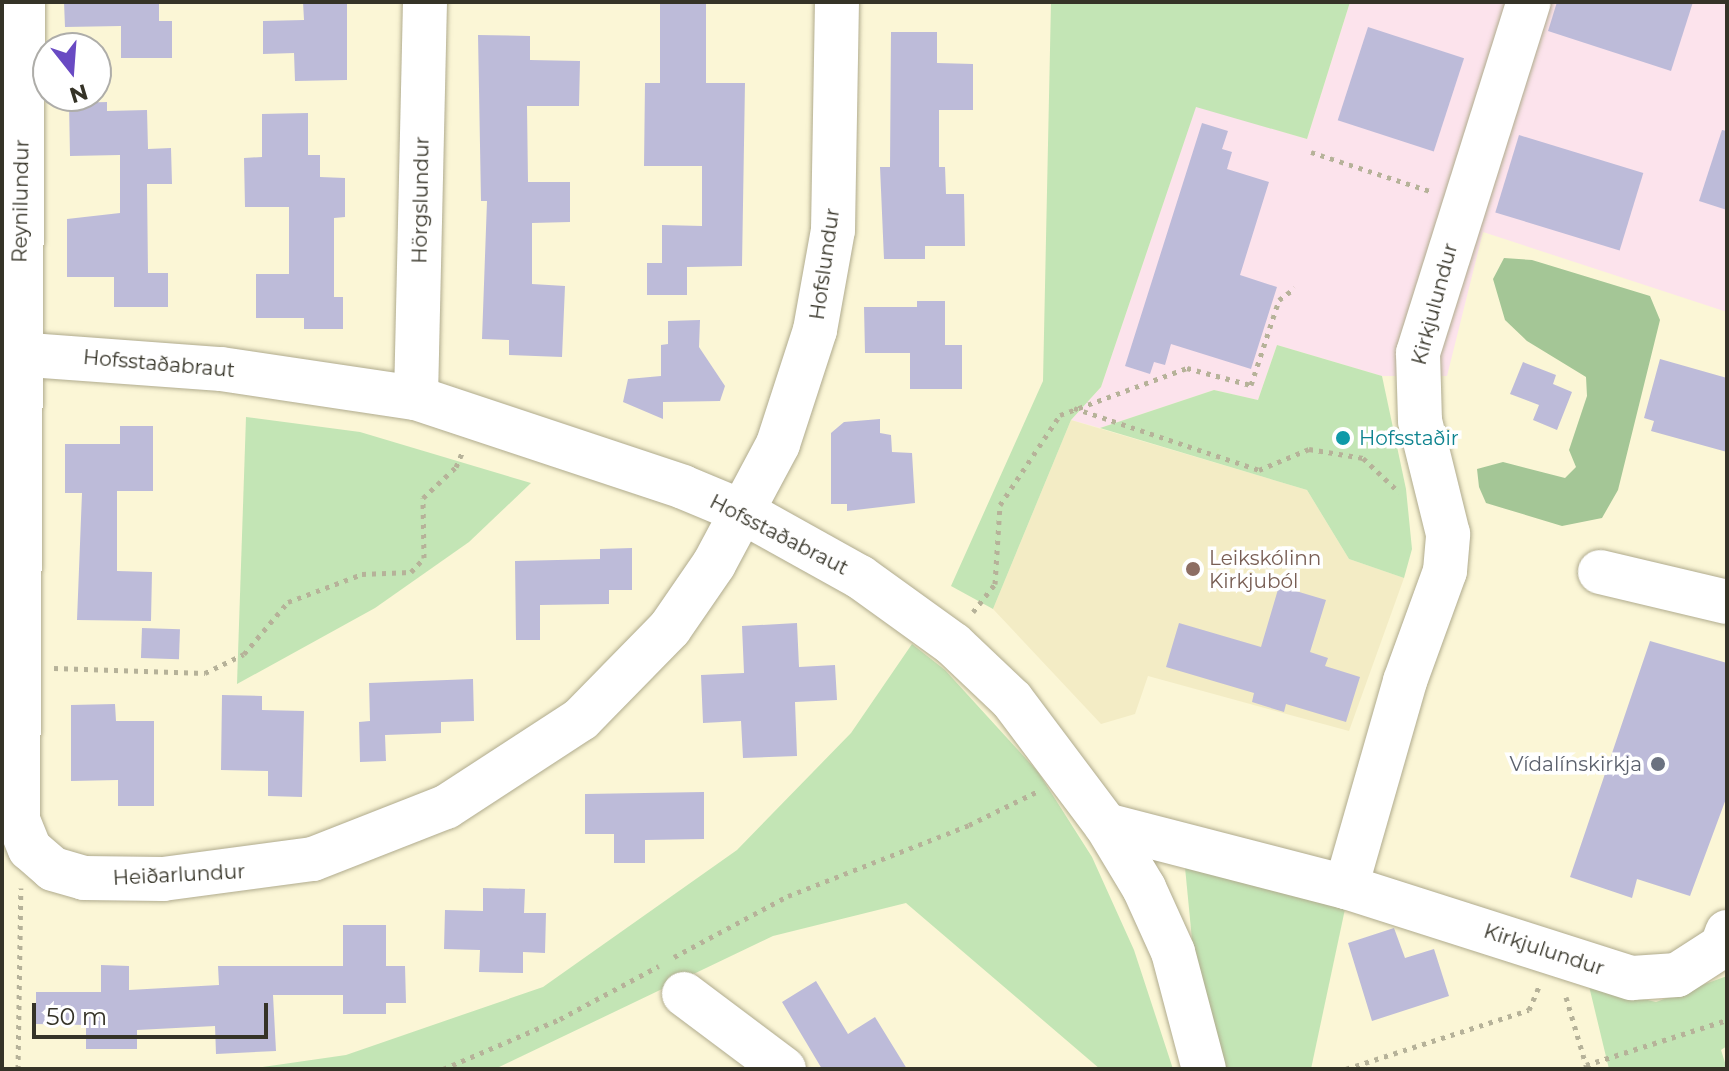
<!DOCTYPE html>
<html>
<head>
<meta charset="utf-8">
<style>
  body { margin:0 }
  #map { position:relative; width:1729px; height:1071px; overflow:hidden; background:#fbf6d6; font-family:Montserrat,sans-serif }
  div>[style] { position:absolute }
  .commercial>* { inset:0; background:#fce3ec }
  .built>* { inset:0; background:#f3ecc5 }
  .green>* { inset:0; background:#c3e5b5 }
  .forest>* { inset:0; background:#a4c696 }
  .building>* { inset:0; background:#bdbbd9; transform-origin:0 0 }
  .path>* { height:5px; margin-top:-2.5px; transform-origin:0; background:repeating-linear-gradient(90deg,#b6b299 0 4px,transparent 0 10px) }
  .roads { filter:drop-shadow(0 0 2px #b0ab8e) drop-shadow(0 0 2px #b0ab8e) }
  .minor>* { height:44px; margin:-22px; padding:0 22px; transform-origin:22px; border-radius:22px; background:#fff }
  .dots>* { width:22px; height:22px; translate:-50% -50%; box-sizing:border-box; border:4px solid #fff; border-radius:50% }
  span { translate:-50% -50%; white-space:nowrap; text-align:center; line-height:1.15; -webkit-text-stroke:7px #fff; paint-order:stroke }
  .street-label { font-size:20px; color:#353327 }
  .culture-label { font-size:20px; color:#0d838f }
  .left { translate:0 -50%; text-align:left }
  .education-label { font-size:20px; color:#785e54 }
  .worship-label { font-size:20px; color:#5b616d }
  .right { translate:-100% -50%; text-align:right }
  .frame { position:absolute; inset:0; border:4px solid #353327; pointer-events:none }
  .north { position:absolute; left:32px; top:32px; width:80px; height:80px; box-sizing:border-box; background:#fff; border:2px solid #aeada9; border-radius:50%; rotate:163deg; font-size:22px; font-weight:700; line-height:32px; text-align:center; color:#353327 }
  .north::after { content:''; display:block; margin:auto; width:28px; height:36px; background:#694ac3; clip-path:polygon(50% 0,100% 100%,50% 72%,0 100%) }
  .scale { position:absolute; left:32px; top:1003px; width:236px; height:36px; box-sizing:border-box; border:4px solid #353327; border-top:0; padding-left:10px; font-size:24px; line-height:28px; white-space:nowrap; color:#353327; -webkit-text-stroke:6px #fff; paint-order:stroke }
</style>
</head>
<body>
<div id="map">
  <div class="commercial">
    <div style="clip-path:polygon(1350px 2px,1727px 2px,1727px 312px,1483px 232px,1447px 376px,1382px 376px,1277px 345px,1258px 400px,1214px 390px,1100px 428px,1071px 420px,1101px 387px,1196px 106px,1307px 139px)"></div>
  </div>
  <div class="built">
    <div style="clip-path:polygon(1071px 420px,1307px 490px,1349px 559px,1404px 578px,1349px 731px,1148px 676px,1135px 714px,1101px 724px,993px 609px)"></div>
  </div>
  <div class="green">
    <div style="clip-path:polygon(1051px 2px,1350px 2px,1307px 139px,1196px 107px,1101px 387px,1071px 420px,993px 609px,951px 586px,1043px 381px)"></div>
    <div style="clip-path:polygon(1277px 345px,1382px 376px,1406px 489px,1412px 549px,1404px 578px,1349px 559px,1307px 490px,1100px 428px,1214px 390px,1258px 400px)"></div>
    <div style="clip-path:polygon(246px 417px,360px 432px,531px 483px,469px 542px,375px 608px,237px 684px)"></div>
    <div style="clip-path:polygon(912px 644px,945px 670px,1038px 772px,1092px 857px,1134px 950px,1173px 1069px,1100px 1069px,906px 903px,773px 936px,495px 1069px,249px 1069px,346px 1055px,543px 987px,737px 850px,851px 733px)"></div>
    <div style="clip-path:polygon(1184px 857px,1345px 909px,1311px 1069px,1225px 1069px,1194px 960px)"></div>
    <div style="clip-path:polygon(1727px 976px,1727px 1046px,1721px 1050px,1727px 1069px,1609px 1069px,1589px 986px,1656px 1002px)"></div>
  </div>
  <div class="forest">
    <div style="clip-path:polygon(1504px 258px,1532px 260px,1650px 296px,1660px 320px,1618px 490px,1602px 518px,1562px 526px,1486px 503px,1479px 487px,1477px 469px,1503px 462px,1565px 478px,1576px 467px,1569px 450px,1587px 396px,1586px 377px,1527px 341px,1505px 320px,1493px 279px)"></div>
  </div>
  <div class="building">
    <div style="clip-path:polygon(64px 2px,159px 2px,159px 21px,172px 21px,172px 58px,121px 58px,121px 26px,65px 27px)"></div>
    <div style="clip-path:polygon(303px 2px,347px 2px,347px 80px,295px 81px,294px 53px,263px 54px,263px 21px,304px 20px)"></div>
    <div style="clip-path:polygon(660px 2px,706px 2px,706px 83px,745px 83px,742px 266px,687px 267px,687px 295px,647px 295px,647px 263px,662px 263px,662px 225px,702px 226px,702px 166px,644px 166px,645px 83px,660px 83px)"></div>
    <div style="clip-path:polygon(1557px 2px,1693px 2px,1671px 71px,1548px 31px)"></div>
    <div style="left:1368px;top:27px;width:101px;height:98px;rotate:18deg"></div>
    <div style="clip-path:polygon(891px 32px,937px 32px,937px 63px,973px 64px,973px 110px,939px 110px,939px 167px,945px 167px,946px 194px,964px 194px,965px 246px,925px 246px,925px 259px,884px 259px,880px 167px,890px 167px)"></div>
    <div style="clip-path:polygon(478px 35px,530px 36px,530px 60px,580px 61px,579px 106px,527px 106px,528px 182px,570px 182px,570px 222px,532px 223px,532px 284px,565px 286px,562px 357px,509px 355px,509px 340px,482px 339px,487px 201px,481px 201px)"></div>
    <div style="clip-path:polygon(107px 102px,107px 111px,147px 110px,148px 149px,171px 148px,172px 184px,147px 184px,148px 273px,168px 273px,168px 307px,114px 307px,114px 277px,67px 277px,67px 219px,120px 213px,120px 155px,70px 156px,69px 103px)"></div>
    <div style="clip-path:polygon(308px 113px,308px 155px,320px 155px,320px 177px,345px 178px,345px 217px,334px 218px,334px 297px,343px 297px,343px 329px,304px 329px,304px 318px,256px 318px,256px 274px,289px 274px,289px 207px,245px 207px,244px 158px,262px 157px,262px 114px)"></div>
    <div style="clip-path:polygon(1202px 123px,1228px 131px,1222px 149px,1232px 152px,1227px 169px,1269px 182px,1240px 275px,1277px 287px,1251px 369px,1171px 344px,1165px 365px,1154px 362px,1150px 374px,1125px 366px)"></div>
    <div style="clip-path:polygon(1722px 130px,1727px 131px,1727px 210px,1699px 201px)"></div>
    <div style="left:1519px;top:135px;width:130px;height:81px;rotate:17deg"></div>
    <div style="clip-path:polygon(917px 301px,945px 301px,945px 345px,962px 345px,962px 389px,910px 389px,910px 353px,865px 353px,864px 307px,917px 307px)"></div>
    <div style="clip-path:polygon(700px 320px,699px 347px,725px 386px,720px 401px,663px 402px,663px 419px,623px 402px,628px 379px,661px 376px,661px 345px,668px 344px,668px 321px)"></div>
    <div style="clip-path:polygon(1660px 359px,1727px 378px,1727px 452px,1651px 431px,1654px 421px,1644px 418px)"></div>
    <div style="clip-path:polygon(1523px 362px,1556px 375px,1553px 384px,1572px 392px,1557px 430px,1533px 420px,1539px 405px,1510px 394px)"></div>
    <div style="clip-path:polygon(880px 419px,880px 433px,891px 435px,892px 452px,912px 453px,915px 503px,847px 511px,847px 504px,831px 504px,831px 433px,844px 422px)"></div>
    <div style="clip-path:polygon(120px 426px,153px 426px,153px 491px,117px 491px,117px 571px,152px 572px,151px 621px,77px 620px,82px 493px,65px 493px,65px 444px,120px 444px)"></div>
    <div style="clip-path:polygon(632px 548px,632px 590px,609px 590px,609px 604px,540px 605px,540px 640px,516px 640px,515px 561px,600px 559px,600px 549px)"></div>
    <div style="clip-path:polygon(1279px 586px,1326px 600px,1310px 652px,1328px 658px,1325px 666px,1360px 677px,1346px 722px,1286px 704px,1284px 712px,1252px 702px,1254px 693px,1166px 667px,1179px 623px,1261px 647px)"></div>
    <div style="clip-path:polygon(797px 623px,799px 667px,835px 665px,837px 700px,795px 702px,797px 756px,743px 758px,741px 721px,703px 723px,701px 675px,744px 673px,742px 626px)"></div>
    <div style="left:142px;top:628px;width:38px;height:30px;rotate:2deg"></div>
    <div style="clip-path:polygon(1650px 641px,1727px 663px,1727px 796px,1690px 896px,1637px 879px,1632px 898px,1570px 877px)"></div>
    <div style="clip-path:polygon(473px 679px,474px 721px,441px 722px,441px 733px,385px 735px,386px 761px,360px 762px,359px 722px,370px 721px,369px 683px)"></div>
    <div style="clip-path:polygon(222px 695px,262px 696px,262px 710px,304px 711px,302px 797px,268px 796px,268px 771px,221px 770px)"></div>
    <div style="clip-path:polygon(115px 704px,116px 721px,154px 721px,154px 806px,118px 806px,118px 780px,71px 781px,71px 705px)"></div>
    <div style="clip-path:polygon(704px 792px,704px 839px,645px 840px,645px 863px,614px 863px,614px 834px,585px 834px,585px 794px)"></div>
    <div style="clip-path:polygon(483px 888px,525px 889px,524px 913px,546px 913px,545px 953px,523px 952px,523px 973px,479px 972px,480px 950px,444px 949px,445px 910px,483px 911px)"></div>
    <div style="clip-path:polygon(343px 925px,386px 925px,386px 966px,405px 966px,406px 1003px,386px 1003px,386px 1014px,343px 1014px,343px 995px,273px 995px,276px 1051px,216px 1054px,215px 1026px,137px 1030px,137px 1049px,86px 1049px,86px 1025px,36px 1024px,36px 992px,101px 992px,101px 965px,129px 966px,129px 990px,219px 985px,218px 966px,343px 966px)"></div>
    <div style="clip-path:polygon(1394px 928px,1405px 958px,1434px 949px,1449px 996px,1372px 1021px,1348px 943px)"></div>
    <div style="clip-path:polygon(816px 981px,848px 1034px,875px 1017px,907px 1069px,822px 1069px,782px 1002px)"></div>
  </div>
  <div class="path">
    <div style="left:1311px;top:152px;width:128px;rotate:18.2deg"></div>
    <div style="left:1074px;top:408px;width:195px;rotate:18.5deg"></div>
    <div style="left:1259px;top:470px;width:54px;rotate:-22.8deg"></div>
    <div style="left:1309px;top:449px;width:55px;rotate:9.5deg"></div>
    <div style="left:1363px;top:458px;width:50px;rotate:43.4deg"></div>
    <div style="left:973px;top:612px;width:36px;rotate:-52deg"></div>
    <div style="left:995px;top:584px;width:79px;rotate:-86.4deg"></div>
    <div style="left:1000px;top:505px;width:108px;rotate:-56.3deg"></div>
    <div style="left:1060px;top:415px;width:135px;rotate:-20.3deg"></div>
    <div style="left:1187px;top:368px;width:66px;rotate:14.9deg"></div>
    <div style="left:1251px;top:385px;width:89px;rotate:-71.8deg"></div>
    <div style="left:1279px;top:300px;width:20px;rotate:-37deg"></div>
    <div style="left:54px;top:668px;width:151px;rotate:1.9deg"></div>
    <div style="left:205px;top:673px;width:43px;rotate:-26deg"></div>
    <div style="left:244px;top:654px;width:68px;rotate:-49.8deg"></div>
    <div style="left:288px;top:602px;width:79px;rotate:-20.7deg"></div>
    <div style="left:362px;top:574px;width:49px;rotate:-2.3deg"></div>
    <div style="left:411px;top:572px;width:19px;rotate:-47deg"></div>
    <div style="left:424px;top:558px;width:60px;rotate:-91deg"></div>
    <div style="left:423px;top:498px;width:45px;rotate:-43.2deg"></div>
    <div style="left:456px;top:467px;width:15px;rotate:-67deg"></div>
    <div style="left:674px;top:957px;width:129px;rotate:-28.2deg"></div>
    <div style="left:788px;top:896px;width:194px;rotate:-21.4deg"></div>
    <div style="left:969px;top:825px;width:75px;rotate:-26.2deg"></div>
    <div style="left:1566px;top:997px;width:71px;rotate:73.6deg"></div>
    <div style="left:18px;top:1069px;width:181px;rotate:-89.1deg"></div>
    <div style="left:443px;top:1069px;width:127px;rotate:-23.1deg"></div>
    <div style="left:560px;top:1019px;width:112px;rotate:-28.2deg"></div>
    <div style="left:1346px;top:1069px;width:192px;rotate:-17.9deg"></div>
    <div style="left:1529px;top:1010px;width:25px;rotate:-67deg"></div>
    <div style="left:1587px;top:1069px;width:4px;rotate:-104deg"></div>
    <div style="left:1586px;top:1065px;width:148px;rotate:-17.7deg"></div>
  </div>
  <div class="roads">
    <div class="minor">
      <div style="left:23px;top:2px;width:818px;rotate:90.35deg"></div>
      <div style="left:18px;top:820px;width:31px;rotate:68deg"></div>
      <div style="left:30px;top:849px;width:30px;rotate:41deg"></div>
      <div style="left:53px;top:869px;width:32px;rotate:16deg"></div>
      <div style="left:84px;top:878px;width:79px;rotate:0.7deg"></div>
      <div style="left:163px;top:879px;width:151px;rotate:-7.6deg"></div>
      <div style="left:313px;top:859px;width:143px;rotate:-21.4deg"></div>
      <div style="left:446px;top:807px;width:161px;rotate:-33.1deg"></div>
      <div style="left:581px;top:719px;width:127px;rotate:-45.6deg"></div>
      <div style="left:670px;top:628px;width:78px;rotate:-55.5deg"></div>
      <div style="left:714px;top:564px;width:136px;rotate:-61.9deg"></div>
      <div style="left:778px;top:444px;width:120px;rotate:-72deg"></div>
      <div style="left:815px;top:330px;width:102px;rotate:-79.8deg"></div>
      <div style="left:833px;top:230px;width:228px;rotate:-89deg"></div>
      <div style="left:2px;top:353px;width:220px;rotate:4.2deg"></div>
      <div style="left:221px;top:369px;width:197px;rotate:8.5deg"></div>
      <div style="left:416px;top:398px;width:281px;rotate:18.4deg"></div>
      <div style="left:683px;top:487px;width:65px;rotate:22.6deg"></div>
      <div style="left:743px;top:512px;width:134px;rotate:29.1deg"></div>
      <div style="left:860px;top:577px;width:115px;rotate:35.8deg"></div>
      <div style="left:953px;top:644px;width:81px;rotate:43.5deg"></div>
      <div style="left:1012px;top:700px;width:156px;rotate:53.1deg"></div>
      <div style="left:1106px;top:825px;width:74px;rotate:58.9deg"></div>
      <div style="left:1144px;top:888px;width:70px;rotate:65.6deg"></div>
      <div style="left:1173px;top:952px;width:121px;rotate:75.2deg"></div>
      <div style="left:416px;top:398px;width:396px;rotate:-88.7deg"></div>
      <div style="left:1600px;top:572px;width:130px;rotate:13.3deg"></div>
      <div style="left:1106px;top:825px;width:248px;rotate:14.5deg"></div>
      <div style="left:1346px;top:887px;width:300px;rotate:17.7deg"></div>
      <div style="left:1632px;top:978px;width:45px;rotate:-3.8deg"></div>
      <div style="left:1677px;top:975px;width:54px;rotate:-32.8deg"></div>
      <div style="left:1722px;top:946px;width:15px;rotate:-70deg"></div>
      <div style="left:1346px;top:887px;width:214px;rotate:-74deg"></div>
      <div style="left:1405px;top:681px;width:117px;rotate:-70deg"></div>
      <div style="left:1445px;top:571px;width:37px;rotate:-85deg"></div>
      <div style="left:1448px;top:534px;width:116px;rotate:-103.9deg"></div>
      <div style="left:1420px;top:421px;width:68px;rotate:-91.7deg"></div>
      <div style="left:1418px;top:353px;width:368px;rotate:-72.5deg"></div>
      <div style="left:684px;top:994px;width:125px;rotate:36.9deg"></div>
    </div>
  </div>
  <div class="dots">
    <div style="left:1343px;top:438px;background:#0f9aa8"></div>
    <div style="left:1193px;top:569px;background:#8d6e63"></div>
    <div style="left:1658px;top:764px;background:#6b7280"></div>
  </div>
  <div class="street-label">
    <span style="left:421px;top:200px;rotate:-89deg">Hörgslundur</span>
    <span style="left:21px;top:201px;rotate:-89deg">Reynilundur</span>
    <span style="left:825px;top:264px;rotate:-82deg">Hofslundur</span>
    <span style="left:1435px;top:304px;rotate:-75deg">Kirkjulundur</span>
    <span style="left:159px;top:364px;rotate:5deg">Hofsstaðabraut</span>
    <span style="left:779px;top:535px;rotate:27deg">Hofsstaðabraut</span>
    <span style="left:179px;top:875px;rotate:-3deg">Heiðarlundur</span>
    <span style="left:1544px;top:950px;rotate:18deg">Kirkjulundur</span>
  </div>
  <div class="culture-label">
    <span class="left" style="left:1359px;top:438px">Hofsstaðir</span>
  </div>
  <div class="education-label">
    <span class="left" style="left:1209px;top:570px">Leikskólinn<br>Kirkjuból</span>
  </div>
  <div class="worship-label">
    <span class="right" style="left:1642px;top:764px">Vídalínskirkja</span>
  </div>
  <div class="frame"></div>
  <div class="north">N</div>
  <div class="scale">50 m</div>
</div>
</body>
</html>
